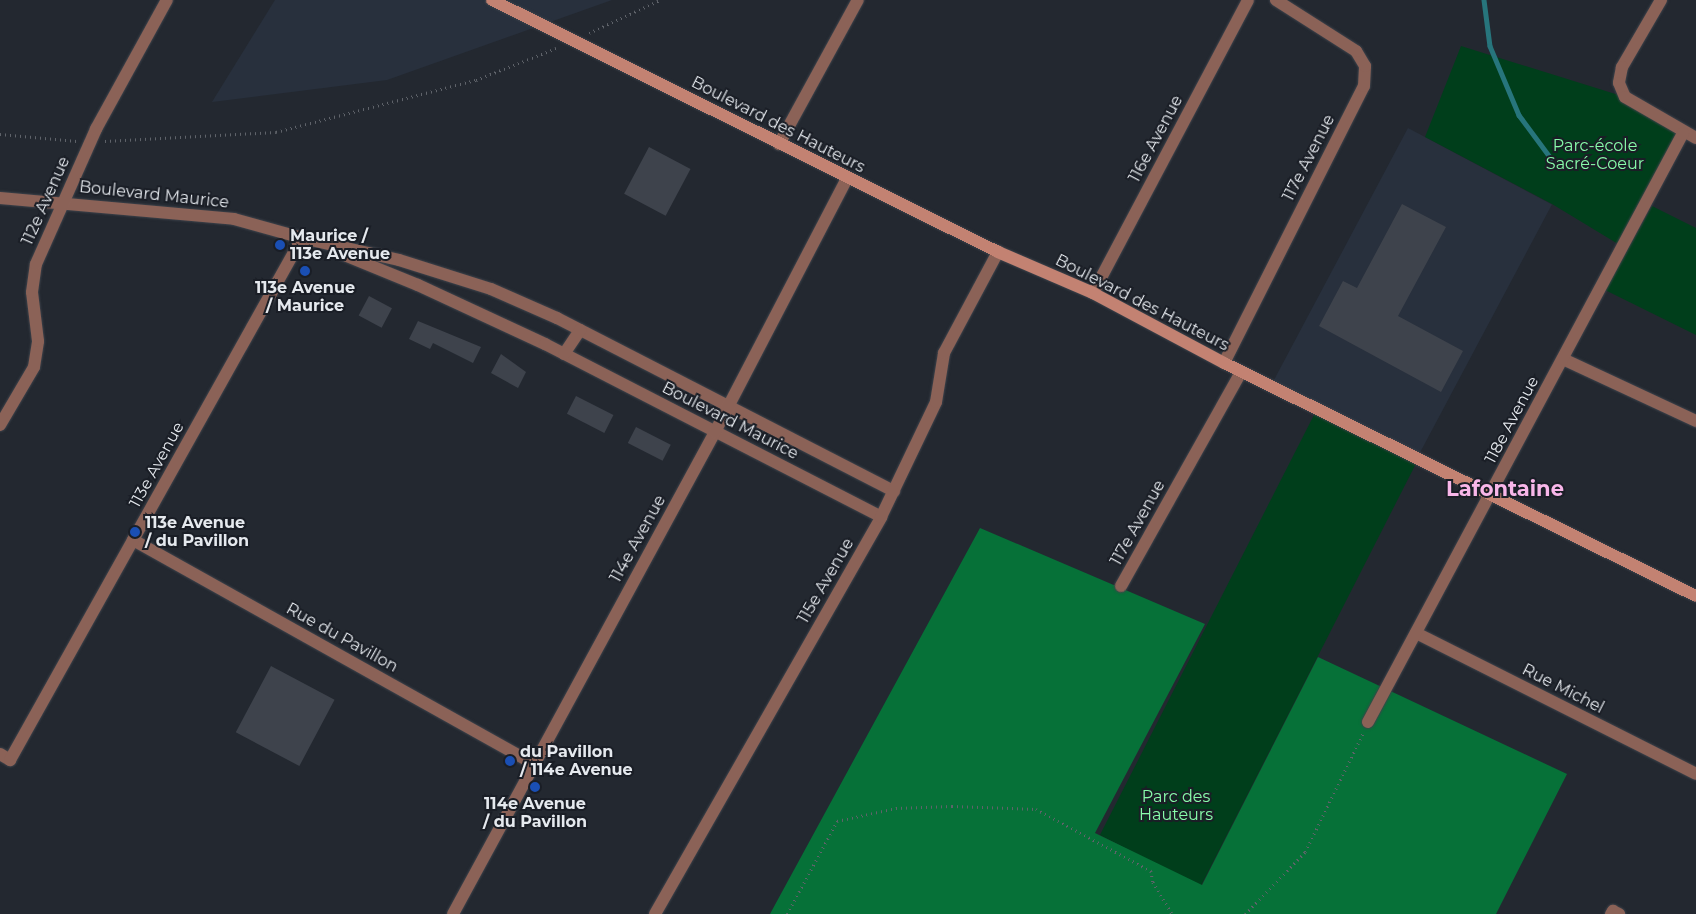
<!DOCTYPE html>
<html>
<head>
<meta charset="utf-8">
<style>
  body { margin:0 }
  #map { position:relative; width:1696px; height:914px; overflow:hidden; background:#232830; font-family:Montserrat,sans-serif }
  div>[style] { position:absolute }
  .built>* { inset:0; background:#28303d; transform-origin:0 0 }
  .green>* { inset:0; background:#003e1b; transform-origin:0 0 }
  .forest>* { inset:0; background:#067138 }
  .stream>* { height:4.5px; margin:-2.25px; padding:0 2.25px; transform-origin:2.25px; border-radius:2.25px; background:#27757c }
  .building>* { inset:0; background:#3e434c; transform-origin:0 0 }
  .path>* { height:2.5px; margin-top:-1.25px; transform-origin:0; background:repeating-linear-gradient(90deg,#5f636a 0 1px,transparent 0 5px) }
  .roads { filter:drop-shadow(0 0 1px #3e434b) drop-shadow(0 0 1px #3e434b) }
  .minor>* { height:12px; margin:-6px; padding:0 6px; transform-origin:6px; border-radius:6px; background:#8b6257 }
  .secondary>* { height:12px; margin:-6px; padding:0 6px; transform-origin:6px; border-radius:6px; background:#c38272 }
  .dots>* { width:14px; height:14px; translate:-50% -50%; box-sizing:border-box; border:2px solid #1a1e26; border-radius:50% }
  span { translate:-50% -50%; white-space:nowrap; text-align:center; line-height:1.15; -webkit-text-stroke:4px #1a1e26; paint-order:stroke }
  .street-label { font-size:16px; color:#e5e9ee }
  .park-label { font-size:16px; color:#88fbaa }
  .poi-label { font-size:16px; color:#e5e9ee; font-weight:700 }
  .left { translate:0 -50%; text-align:left }
  .district-label { font-size:21px; color:#f8b6e9; font-weight:700 }
</style>
</head>
<body>
<div id="map">
  <div class="built">
    <div style="clip-path:polygon(275px 0,612px 0,387px 80px,212px 102px)"></div>
    <div style="left:1408px;top:128px;width:163px;height:292px;rotate:28deg"></div>
  </div>
  <div class="green">
    <div style="clip-path:polygon(1461px 46px,1625px 97px,1683px 133px,1623px 247px,1552px 204px,1425px 137px)"></div>
    <div style="clip-path:polygon(1652px 206px,1696px 228px,1696px 335px,1605px 290px)"></div>
    <div style="left:1316px;top:411px;width:113px;height:476px;rotate:27deg"></div>
  </div>
  <div class="forest">
    <div style="clip-path:polygon(980px 528px,1205px 624px,1095px 833px,1202px 885px,1318px 657px,1567px 774px,1496px 914px,770px 914px)"></div>
  </div>
  <div class="stream">
    <div style="left:1484px;top:0;width:46px;rotate:82.6deg"></div>
    <div style="left:1490px;top:46px;width:75px;rotate:67.2deg"></div>
    <div style="left:1519px;top:115px;width:62px;rotate:53.5deg"></div>
  </div>
  <div class="building">
    <div style="left:649px;top:147px;width:47px;height:53px;rotate:28deg"></div>
    <div style="clip-path:polygon(1402px 204px,1446px 227px,1398px 316px,1463px 351px,1441px 392px,1319px 326px,1343px 281px,1357px 288px)"></div>
    <div style="left:369px;top:296px;width:26px;height:22px;rotate:28deg"></div>
    <div style="clip-path:polygon(418px 321px,481px 347px,473px 363px,433px 343px,430px 349px,409px 339px)"></div>
    <div style="clip-path:polygon(501px 354px,526px 372px,518px 388px,491px 373px)"></div>
    <div style="left:576px;top:396px;width:42px;height:20px;rotate:27deg"></div>
    <div style="left:636px;top:427px;width:39px;height:18px;rotate:27deg"></div>
    <div style="left:271px;top:666px;width:72px;height:75px;rotate:28deg"></div>
  </div>
  <div class="path">
    <div style="left:589px;top:33px;width:78px;rotate:-24.9deg"></div>
    <div style="left:0;top:134px;width:77px;rotate:5.2deg"></div>
    <div style="left:105px;top:141px;width:171px;rotate:-3deg"></div>
    <div style="left:276px;top:132px;width:207px;rotate:-14.6deg"></div>
    <div style="left:476px;top:80px;width:89px;rotate:-21.7deg"></div>
    <div style="left:787px;top:914px;width:106px;rotate:-61.7deg"></div>
    <div style="left:837px;top:821px;width:60px;rotate:-12.4deg"></div>
    <div style="left:896px;top:808px;width:56px;rotate:-2deg"></div>
    <div style="left:952px;top:806px;width:84px;rotate:2deg"></div>
    <div style="left:1036px;top:809px;width:131px;rotate:28.3deg"></div>
    <div style="left:1151px;top:871px;width:11px;rotate:80deg"></div>
    <div style="left:1153px;top:882px;width:37px;rotate:59deg"></div>
    <div style="left:1245px;top:914px;width:86px;rotate:-45.9deg"></div>
    <div style="left:1305px;top:852px;width:132px;rotate:-64deg"></div>
  </div>
  <div class="roads">
    <div class="minor">
      <div style="left:1661px;top:0;width:78px;rotate:120.2deg"></div>
      <div style="left:1622px;top:67px;width:16px;rotate:101deg"></div>
      <div style="left:1619px;top:83px;width:15px;rotate:67deg"></div>
      <div style="left:1625px;top:97px;width:82px;rotate:30deg"></div>
      <div style="left:779px;top:144px;width:164px;rotate:-61.3deg"></div>
      <div style="left:0;top:198px;width:235px;rotate:5.1deg"></div>
      <div style="left:234px;top:219px;width:71px;rotate:15.6deg"></div>
      <div style="left:302px;top:238px;width:99px;rotate:12.8deg"></div>
      <div style="left:399px;top:260px;width:96px;rotate:17.5deg"></div>
      <div style="left:491px;top:289px;width:72px;rotate:23.7deg"></div>
      <div style="left:557px;top:318px;width:379px;rotate:27.2deg"></div>
      <div style="left:337px;top:252px;width:87px;rotate:22.2deg"></div>
      <div style="left:418px;top:285px;width:140px;rotate:24.9deg"></div>
      <div style="left:545px;top:344px;width:378px;rotate:27.2deg"></div>
      <div style="left:1093px;top:293px;width:331px;rotate:-62.1deg"></div>
      <div style="left:564px;top:354px;width:29px;rotate:-56deg"></div>
      <div style="left:1563px;top:359px;width:147px;rotate:25deg"></div>
      <div style="left:1224px;top:363px;width:310px;rotate:-63.2deg"></div>
      <div style="left:1364px;top:86px;width:20px;rotate:-87deg"></div>
      <div style="left:1365px;top:66px;width:17px;rotate:-121deg"></div>
      <div style="left:1356px;top:51px;width:95px;rotate:-147.5deg"></div>
      <div style="left:0;top:425px;width:67px;rotate:-59.6deg"></div>
      <div style="left:34px;top:367px;width:26px;rotate:-81deg"></div>
      <div style="left:38px;top:341px;width:49px;rotate:-97deg"></div>
      <div style="left:32px;top:292px;width:28px;rotate:-82deg"></div>
      <div style="left:36px;top:264px;width:148px;rotate:-66deg"></div>
      <div style="left:96px;top:129px;width:147px;rotate:-61.2deg"></div>
      <div style="left:133px;top:540px;width:459px;rotate:29.2deg"></div>
      <div style="left:1121px;top:586px;width:245px;rotate:-60.7deg"></div>
      <div style="left:1416px;top:633px;width:313px;rotate:26.7deg"></div>
      <div style="left:1368px;top:722px;width:668px;rotate:-61.86deg"></div>
      <div style="left:0;top:754px;width:12px;rotate:31deg"></div>
      <div style="left:10px;top:760px;width:598px;rotate:-60.78deg"></div>
      <div style="left:453px;top:914px;width:549px;rotate:-61.47deg"></div>
      <div style="left:715px;top:432px;width:286px;rotate:-62.5deg"></div>
      <div style="left:655px;top:914px;width:457px;rotate:-60.3deg"></div>
      <div style="left:881px;top:517px;width:127px;rotate:-64.4deg"></div>
      <div style="left:936px;top:402px;width:50px;rotate:-80.7deg"></div>
      <div style="left:944px;top:353px;width:115px;rotate:-61.9deg"></div>
      <div style="left:1611px;top:914px;width:4px;rotate:-56deg"></div>
      <div style="left:1613px;top:911px;width:7px;rotate:27deg"></div>
    </div>
    <div class="secondary">
      <div style="left:492px;top:0;width:565px;rotate:26.47deg"></div>
      <div style="left:998px;top:252px;width:103px;rotate:23.3deg"></div>
      <div style="left:1093px;top:293px;width:149px;rotate:28.1deg"></div>
      <div style="left:1224px;top:363px;width:526px;rotate:26.27deg"></div>
    </div>
  </div>
  <div class="dots">
    <div style="left:280px;top:245px;background:#1a4fb4"></div>
    <div style="left:305px;top:271px;background:#1a4fb4"></div>
    <div style="left:135px;top:532px;background:#1a4fb4"></div>
    <div style="left:510px;top:761px;background:#1a4fb4"></div>
    <div style="left:535px;top:787px;background:#1a4fb4"></div>
  </div>
  <div class="street-label">
    <span style="left:778px;top:125px;rotate:27deg">Boulevard des Hauteurs</span>
    <span style="left:1156px;top:139px;rotate:-62deg">116e Avenue</span>
    <span style="left:1309px;top:158px;rotate:-63deg">117e Avenue</span>
    <span style="left:154px;top:195px;rotate:6deg">Boulevard Maurice</span>
    <span style="left:46px;top:201px;rotate:-66deg">112e Avenue</span>
    <span style="left:1142px;top:303px;rotate:27deg">Boulevard des Hauteurs</span>
    <span style="left:1512px;top:420px;rotate:-62deg">118e Avenue</span>
    <span style="left:730px;top:421px;rotate:27deg">Boulevard Maurice</span>
    <span style="left:157px;top:465px;rotate:-61deg">113e Avenue</span>
    <span style="left:1138px;top:523px;rotate:-61deg">117e Avenue</span>
    <span style="left:638px;top:539px;rotate:-61deg">114e Avenue</span>
    <span style="left:826px;top:581px;rotate:-60deg">115e Avenue</span>
    <span style="left:342px;top:638px;rotate:29deg">Rue du Pavillon</span>
    <span style="left:1563px;top:689px;rotate:27deg">Rue Michel</span>
  </div>
  <div class="park-label">
    <span style="left:1595px;top:155px">Parc-école<br>Sacré-Coeur</span>
    <span style="left:1176px;top:806px">Parc des<br>Hauteurs</span>
  </div>
  <div class="poi-label">
    <span class="left" style="left:290px;top:245px">Maurice /<br>113e Avenue</span>
    <span style="left:305px;top:297px">113e Avenue<br>/ Maurice</span>
    <span class="left" style="left:145px;top:532px">113e Avenue<br>/ du Pavillon</span>
    <span class="left" style="left:520px;top:761px">du Pavillon<br>/ 114e Avenue</span>
    <span style="left:535px;top:813px">114e Avenue<br>/ du Pavillon</span>
  </div>
  <div class="district-label">
    <span style="left:1505px;top:489px">Lafontaine</span>
  </div>
</div>
</body>
</html>
